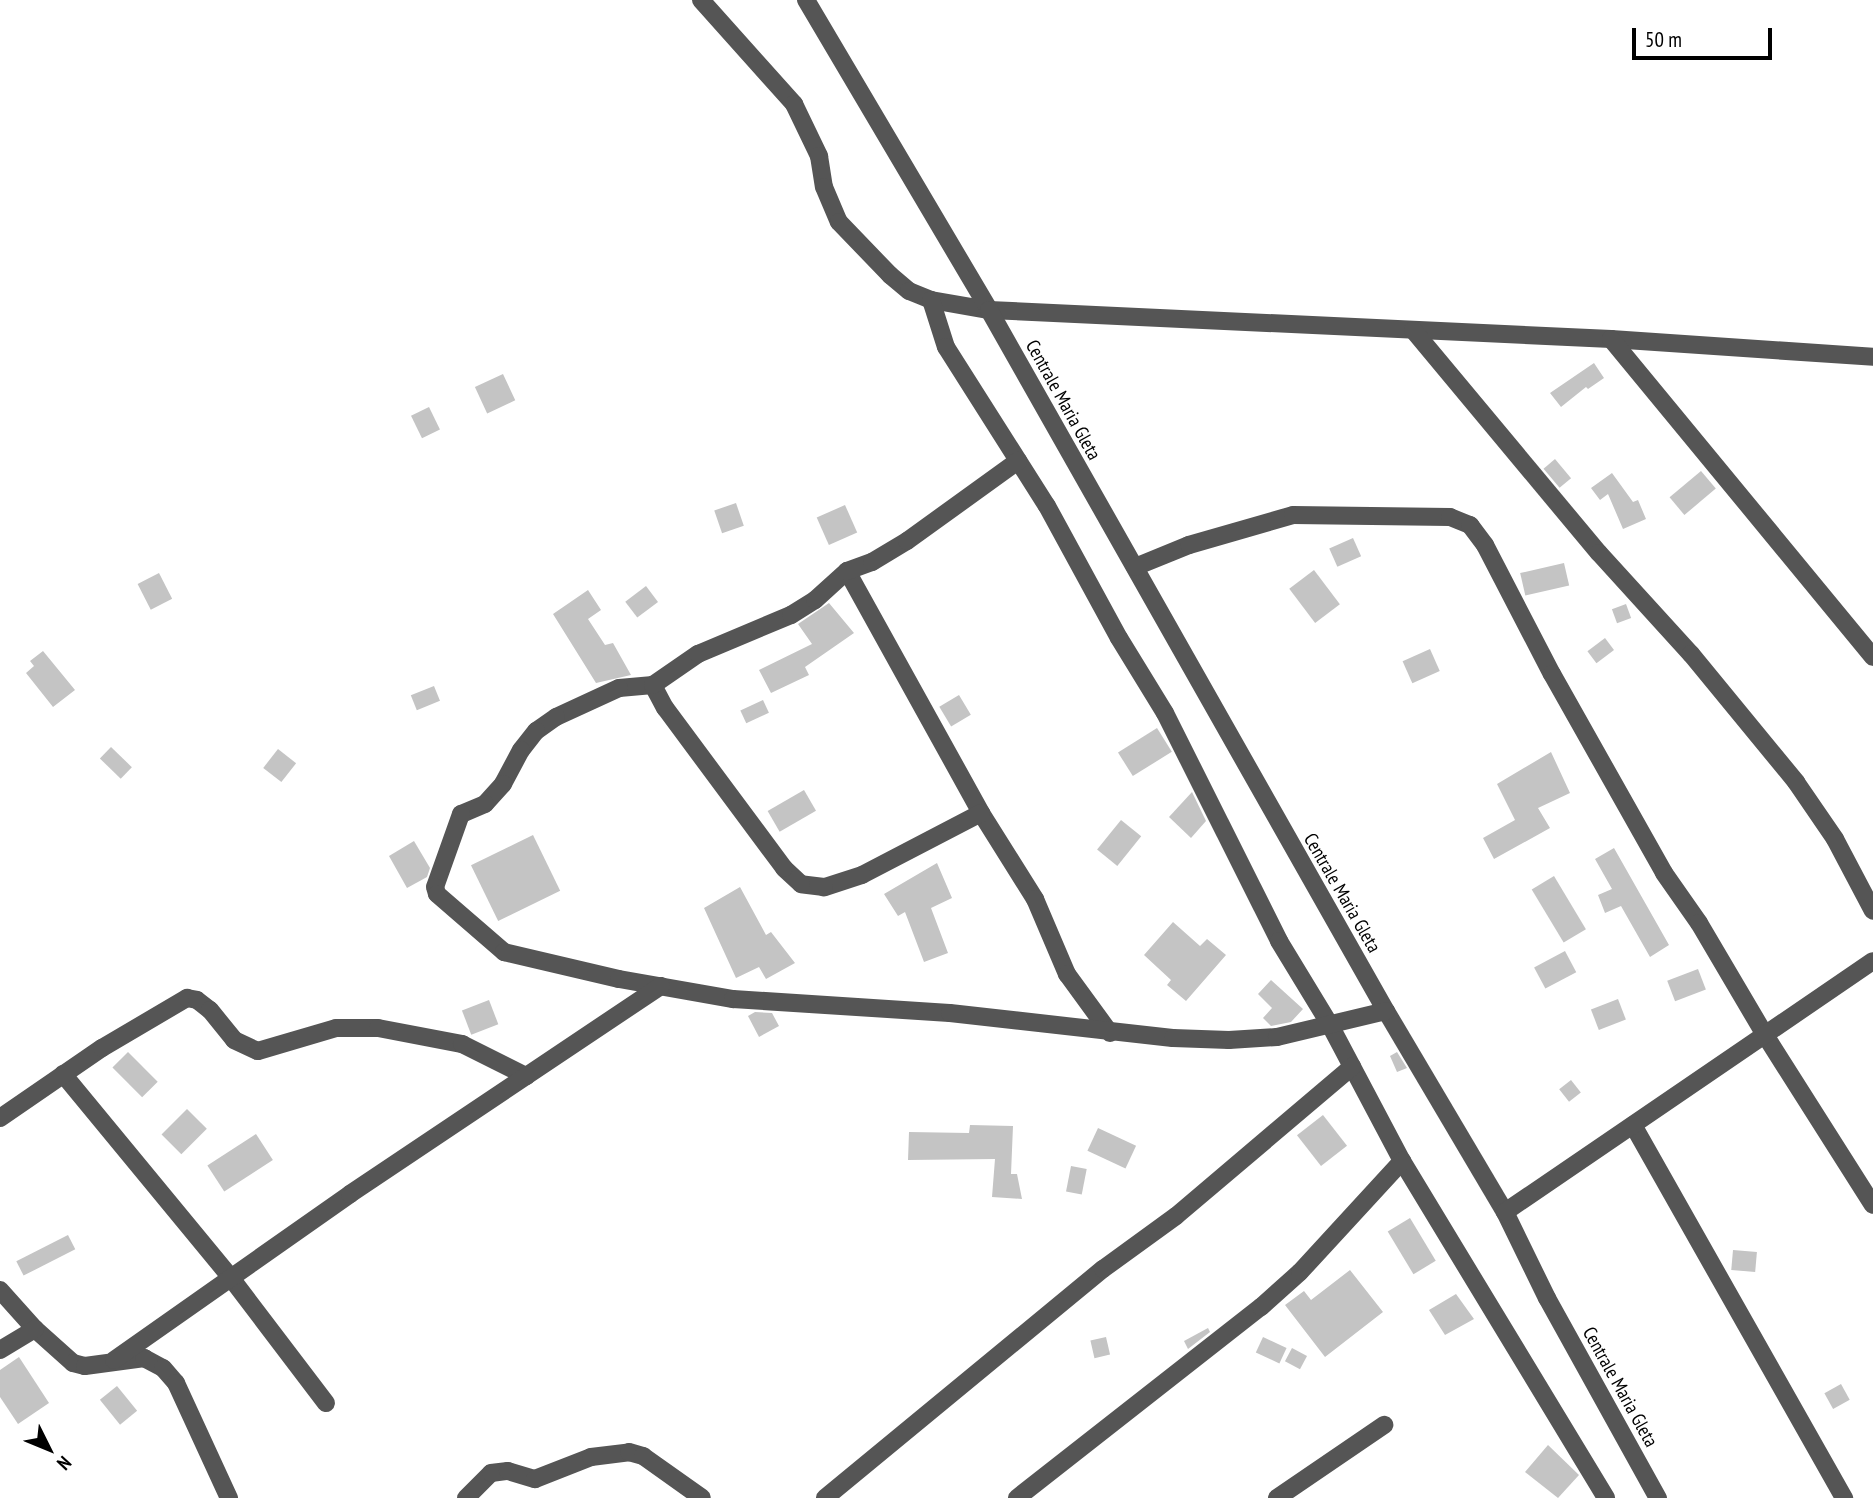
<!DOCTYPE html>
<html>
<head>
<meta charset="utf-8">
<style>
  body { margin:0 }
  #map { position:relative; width:1873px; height:1498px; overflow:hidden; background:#fff; font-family:"PT Sans Narrow",sans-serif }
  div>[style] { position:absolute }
  .building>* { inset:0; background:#c4c4c4; transform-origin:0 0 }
  .minor>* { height:18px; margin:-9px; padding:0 9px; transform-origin:9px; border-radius:9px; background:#555 }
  span { translate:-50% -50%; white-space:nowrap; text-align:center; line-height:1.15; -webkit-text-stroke:6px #fff; paint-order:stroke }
  .street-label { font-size:19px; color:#000 }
  .north { position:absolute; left:14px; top:1414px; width:70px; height:70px; -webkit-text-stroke:5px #fff; paint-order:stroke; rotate:133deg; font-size:19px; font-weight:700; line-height:28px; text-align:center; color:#000 }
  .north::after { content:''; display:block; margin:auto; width:24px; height:32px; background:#000; clip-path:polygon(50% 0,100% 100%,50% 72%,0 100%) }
  .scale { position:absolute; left:1632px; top:28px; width:140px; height:32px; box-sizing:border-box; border:4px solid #000; border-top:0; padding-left:9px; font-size:21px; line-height:24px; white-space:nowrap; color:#000; -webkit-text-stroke:5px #fff; paint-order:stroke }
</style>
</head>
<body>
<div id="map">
  <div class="building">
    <div style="clip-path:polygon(1594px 363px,1604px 378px,1588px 389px,1586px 387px,1561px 407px,1550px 393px)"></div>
    <div style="left:503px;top:374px;width:29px;height:31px;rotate:65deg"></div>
    <div style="left:429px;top:407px;width:25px;height:20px;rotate:64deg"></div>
    <div style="left:1555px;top:459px;width:25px;height:15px;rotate:50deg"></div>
    <div style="left:1701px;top:471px;width:23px;height:41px;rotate:50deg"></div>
    <div style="clip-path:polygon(1612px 473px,1633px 502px,1638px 500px,1646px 519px,1623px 529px,1608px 494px,1600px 500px,1591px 488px)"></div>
    <div style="left:736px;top:503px;width:24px;height:23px;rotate:71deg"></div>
    <div style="left:845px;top:505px;width:30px;height:31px;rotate:66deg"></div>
    <div style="left:1353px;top:538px;width:20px;height:26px;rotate:66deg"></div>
    <div style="left:1564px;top:563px;width:23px;height:45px;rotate:77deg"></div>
    <div style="left:1314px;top:570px;width:43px;height:31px;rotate:53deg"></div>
    <div style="left:159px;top:573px;width:29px;height:24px;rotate:63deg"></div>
    <div style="left:646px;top:586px;width:20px;height:26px;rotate:53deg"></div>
    <div style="clip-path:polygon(588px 590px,601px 610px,588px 619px,605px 645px,613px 643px,631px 675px,596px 683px,553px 614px)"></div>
    <div style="clip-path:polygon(829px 603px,854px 633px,805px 667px,809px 675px,771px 693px,759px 670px,812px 644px,798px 624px)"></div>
    <div style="left:1626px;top:604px;width:15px;height:15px;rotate:70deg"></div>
    <div style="left:1605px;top:638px;width:15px;height:22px;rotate:53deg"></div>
    <div style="left:1430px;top:649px;width:24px;height:30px;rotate:66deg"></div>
    <div style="clip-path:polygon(43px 651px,75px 690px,53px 707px,26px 673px,34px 666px,30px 661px)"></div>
    <div style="left:434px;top:686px;width:16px;height:25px;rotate:68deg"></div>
    <div style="left:959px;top:695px;width:23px;height:23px;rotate:59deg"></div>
    <div style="left:763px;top:700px;width:14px;height:25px;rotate:65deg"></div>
    <div style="left:1157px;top:728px;width:28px;height:46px;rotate:58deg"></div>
    <div style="left:111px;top:747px;width:29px;height:16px;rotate:44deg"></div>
    <div style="left:278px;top:749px;width:23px;height:24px;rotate:38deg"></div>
    <div style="clip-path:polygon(1551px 752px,1570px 793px,1538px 808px,1550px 828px,1494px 859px,1483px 838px,1515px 820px,1497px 784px)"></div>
    <div style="left:804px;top:790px;width:24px;height:42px;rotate:60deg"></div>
    <div style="clip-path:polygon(1192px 792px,1206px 821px,1191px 838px,1169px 817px)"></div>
    <div style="left:1121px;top:820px;width:26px;height:38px;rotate:39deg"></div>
    <div style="left:533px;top:835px;width:62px;height:69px;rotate:64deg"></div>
    <div style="clip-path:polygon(414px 841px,430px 868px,427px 877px,407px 888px,389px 856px)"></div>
    <div style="clip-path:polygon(1614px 848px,1669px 945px,1650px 957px,1621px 906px,1605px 913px,1598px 895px,1612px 889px,1595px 859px)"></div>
    <div style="clip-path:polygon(937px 863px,952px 898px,931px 908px,948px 953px,924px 962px,905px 912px,898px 916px,884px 894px)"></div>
    <div style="left:1554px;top:876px;width:62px;height:26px;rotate:59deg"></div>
    <div style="clip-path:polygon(740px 887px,766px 935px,771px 932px,795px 963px,766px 979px,759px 967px,736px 978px,704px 908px)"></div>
    <div style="clip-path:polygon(1173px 922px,1200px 946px,1207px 939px,1226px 955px,1186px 1001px,1167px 985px,1171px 980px,1144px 955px)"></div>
    <div style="left:1565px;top:951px;width:24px;height:35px;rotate:62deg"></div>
    <div style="left:1698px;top:969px;width:22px;height:33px;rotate:69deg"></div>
    <div style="clip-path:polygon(1271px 980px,1303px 1009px,1291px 1022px,1271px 1026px,1263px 1018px,1272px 1008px,1258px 994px)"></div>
    <div style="left:1618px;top:999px;width:22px;height:29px;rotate:69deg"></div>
    <div style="left:489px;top:1000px;width:26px;height:29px;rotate:69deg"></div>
    <div style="clip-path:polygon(755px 1012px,772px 1013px,779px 1026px,759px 1037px,748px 1016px)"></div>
    <div style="left:128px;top:1052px;width:42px;height:22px;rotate:45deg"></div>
    <div style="clip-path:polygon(1397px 1052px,1407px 1068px,1397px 1072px,1390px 1056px)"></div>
    <div style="left:1571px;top:1080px;width:16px;height:15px;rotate:52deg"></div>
    <div style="left:187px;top:1109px;width:28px;height:36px;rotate:45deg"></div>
    <div style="left:1323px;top:1115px;width:39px;height:33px;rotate:52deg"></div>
    <div style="clip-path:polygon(970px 1125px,1013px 1126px,1011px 1174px,1017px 1174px,1022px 1199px,992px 1197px,995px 1159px,908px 1160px,909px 1132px,969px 1133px)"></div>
    <div style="left:1098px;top:1128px;width:42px;height:25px;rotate:25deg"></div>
    <div style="left:256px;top:1134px;width:31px;height:58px;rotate:57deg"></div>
    <div style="left:1071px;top:1166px;width:16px;height:26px;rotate:11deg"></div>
    <div style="left:1410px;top:1218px;width:50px;height:26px;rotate:59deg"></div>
    <div style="left:68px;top:1235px;width:16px;height:58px;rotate:63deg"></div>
    <div style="left:1733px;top:1250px;width:24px;height:20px;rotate:5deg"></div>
    <div style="clip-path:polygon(1350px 1270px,1383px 1312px,1325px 1357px,1285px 1305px,1304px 1291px,1311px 1300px)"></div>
    <div style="clip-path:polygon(1456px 1294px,1474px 1319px,1445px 1335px,1429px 1310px)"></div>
    <div style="clip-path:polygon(1208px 1328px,1210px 1332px,1188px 1349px,1184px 1341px)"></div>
    <div style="left:1106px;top:1337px;width:18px;height:16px;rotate:77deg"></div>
    <div style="left:1263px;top:1337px;width:26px;height:17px;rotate:25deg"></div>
    <div style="left:1292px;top:1348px;width:17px;height:15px;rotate:28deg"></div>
    <div style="clip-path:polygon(19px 1357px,49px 1403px,18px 1424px,0 1397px,0 1370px)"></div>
    <div style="left:1841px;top:1384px;width:18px;height:19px;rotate:61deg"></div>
    <div style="left:117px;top:1386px;width:32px;height:22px;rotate:51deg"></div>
    <div style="clip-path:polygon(1548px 1445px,1579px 1475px,1558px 1498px,1525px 1472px)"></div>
  </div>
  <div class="minor">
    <div style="left:701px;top:0;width:140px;rotate:48.2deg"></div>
    <div style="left:794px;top:104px;width:58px;rotate:64.3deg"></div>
    <div style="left:819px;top:156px;width:31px;rotate:81deg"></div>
    <div style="left:824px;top:187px;width:38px;rotate:67deg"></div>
    <div style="left:839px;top:222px;width:74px;rotate:46.1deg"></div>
    <div style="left:890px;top:275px;width:25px;rotate:40deg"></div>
    <div style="left:909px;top:291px;width:24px;rotate:22deg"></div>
    <div style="left:931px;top:300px;width:59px;rotate:9.8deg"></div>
    <div style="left:989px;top:310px;width:623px;rotate:2.67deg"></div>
    <div style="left:1611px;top:339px;width:263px;rotate:3.9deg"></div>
    <div style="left:806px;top:0;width:360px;rotate:59.4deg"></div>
    <div style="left:989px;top:310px;width:806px;rotate:60.48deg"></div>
    <div style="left:1386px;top:1011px;width:234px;rotate:59.4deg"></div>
    <div style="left:1505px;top:1212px;width:96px;rotate:64deg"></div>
    <div style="left:1547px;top:1298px;width:229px;rotate:61deg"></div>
    <div style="left:931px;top:300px;width:49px;rotate:72.3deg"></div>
    <div style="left:946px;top:347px;width:188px;rotate:57.6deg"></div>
    <div style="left:1047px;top:506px;width:150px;rotate:61.4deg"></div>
    <div style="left:1119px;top:638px;width:88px;rotate:58.5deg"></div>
    <div style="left:1165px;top:713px;width:255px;rotate:63.4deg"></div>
    <div style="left:1279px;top:941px;width:98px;rotate:58.7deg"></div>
    <div style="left:1330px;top:1025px;width:154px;rotate:62.1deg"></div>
    <div style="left:1402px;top:1161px;width:394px;rotate:58.8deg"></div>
    <div style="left:1413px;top:330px;width:290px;rotate:50.2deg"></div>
    <div style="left:1599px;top:553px;width:137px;rotate:47.7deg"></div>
    <div style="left:1691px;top:654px;width:166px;rotate:50.6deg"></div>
    <div style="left:1796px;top:782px;width:69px;rotate:55.6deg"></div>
    <div style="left:1835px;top:839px;width:81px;rotate:62.2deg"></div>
    <div style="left:1611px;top:339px;width:412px;rotate:50.5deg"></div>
    <div style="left:1135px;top:567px;width:58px;rotate:-22.2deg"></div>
    <div style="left:1189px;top:545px;width:108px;rotate:-16.1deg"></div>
    <div style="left:1293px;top:515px;width:157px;rotate:0.7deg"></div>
    <div style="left:1450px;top:517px;width:22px;rotate:22deg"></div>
    <div style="left:1470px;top:525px;width:25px;rotate:53deg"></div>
    <div style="left:1485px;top:545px;width:145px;rotate:62.6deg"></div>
    <div style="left:1552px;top:674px;width:228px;rotate:60.6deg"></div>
    <div style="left:1664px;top:873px;width:61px;rotate:55deg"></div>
    <div style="left:1699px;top:923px;width:130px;rotate:59.5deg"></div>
    <div style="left:1765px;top:1035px;width:201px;rotate:57.6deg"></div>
    <div style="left:847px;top:571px;width:277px;rotate:61deg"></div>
    <div style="left:981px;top:813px;width:102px;rotate:57.9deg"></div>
    <div style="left:1035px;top:899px;width:82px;rotate:66.9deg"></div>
    <div style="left:1067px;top:974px;width:73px;rotate:53.9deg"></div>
    <div style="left:653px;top:685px;width:34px;rotate:175deg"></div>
    <div style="left:619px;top:688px;width:69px;rotate:155.3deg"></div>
    <div style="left:556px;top:717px;width:24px;rotate:145deg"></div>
    <div style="left:536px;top:731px;width:24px;rotate:128deg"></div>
    <div style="left:521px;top:750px;width:38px;rotate:118deg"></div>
    <div style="left:503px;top:784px;width:27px;rotate:132deg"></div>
    <div style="left:485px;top:804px;width:26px;rotate:157deg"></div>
    <div style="left:461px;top:814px;width:77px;rotate:109.6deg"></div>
    <div style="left:435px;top:887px;width:7px;rotate:74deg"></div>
    <div style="left:437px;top:894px;width:89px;rotate:40.9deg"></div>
    <div style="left:504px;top:952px;width:118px;rotate:13.2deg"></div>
    <div style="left:619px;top:979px;width:116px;rotate:10deg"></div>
    <div style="left:733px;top:999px;width:217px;rotate:3.7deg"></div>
    <div style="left:950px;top:1013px;width:224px;rotate:6.4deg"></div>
    <div style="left:1173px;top:1038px;width:56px;rotate:2deg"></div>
    <div style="left:1229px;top:1040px;width:48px;rotate:-3.6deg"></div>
    <div style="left:1277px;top:1037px;width:112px;rotate:-13.4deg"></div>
    <div style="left:981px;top:813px;width:134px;rotate:152.5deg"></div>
    <div style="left:862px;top:875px;width:40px;rotate:162deg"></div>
    <div style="left:824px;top:887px;width:23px;rotate:-173deg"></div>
    <div style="left:801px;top:884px;width:23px;rotate:-137deg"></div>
    <div style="left:784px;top:868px;width:199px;rotate:-126.6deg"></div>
    <div style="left:665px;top:708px;width:26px;rotate:-118deg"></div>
    <div style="left:653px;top:685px;width:55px;rotate:-34.6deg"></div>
    <div style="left:698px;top:654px;width:101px;rotate:-22.8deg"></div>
    <div style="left:791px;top:615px;width:28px;rotate:-32deg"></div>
    <div style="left:815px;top:600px;width:43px;rotate:-42.2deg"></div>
    <div style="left:847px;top:571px;width:27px;rotate:-20deg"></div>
    <div style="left:872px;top:562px;width:41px;rotate:-31deg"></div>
    <div style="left:907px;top:541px;width:137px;rotate:-35.8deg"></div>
    <div style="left:63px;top:1074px;width:264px;rotate:50.5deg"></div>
    <div style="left:231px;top:1278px;width:157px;rotate:52.8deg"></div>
    <div style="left:0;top:1118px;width:124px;rotate:-34.5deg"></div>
    <div style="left:102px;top:1048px;width:99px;rotate:-30.5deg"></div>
    <div style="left:187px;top:998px;width:10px;rotate:11deg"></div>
    <div style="left:197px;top:1000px;width:16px;rotate:38deg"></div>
    <div style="left:210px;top:1010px;width:38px;rotate:51deg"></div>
    <div style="left:234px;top:1040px;width:26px;rotate:25deg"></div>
    <div style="left:258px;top:1051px;width:81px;rotate:-16.4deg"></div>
    <div style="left:336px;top:1028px;width:42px"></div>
    <div style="left:378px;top:1028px;width:86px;rotate:10.8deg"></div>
    <div style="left:462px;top:1044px;width:72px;rotate:26.6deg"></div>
    <div style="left:1633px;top:1125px;width:429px;rotate:60.5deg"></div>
    <div style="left:1505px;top:1212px;width:445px;rotate:-34.3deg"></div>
    <div style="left:0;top:1290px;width:52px;rotate:48.1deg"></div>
    <div style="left:35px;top:1329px;width:51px;rotate:41.8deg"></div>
    <div style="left:73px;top:1363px;width:12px;rotate:14deg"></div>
    <div style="left:85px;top:1366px;width:60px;rotate:-7.7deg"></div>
    <div style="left:144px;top:1358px;width:21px;rotate:28deg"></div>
    <div style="left:163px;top:1368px;width:20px;rotate:49deg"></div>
    <div style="left:176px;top:1383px;width:127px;rotate:65.3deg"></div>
    <div style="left:0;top:1350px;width:41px;rotate:-31deg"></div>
    <div style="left:114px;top:1360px;width:289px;rotate:-35.1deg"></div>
    <div style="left:350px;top:1194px;width:374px;rotate:-33.8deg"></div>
    <div style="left:466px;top:1498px;width:35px;rotate:-45deg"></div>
    <div style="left:491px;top:1473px;width:17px;rotate:-7deg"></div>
    <div style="left:508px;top:1471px;width:28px;rotate:17deg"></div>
    <div style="left:535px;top:1479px;width:60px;rotate:-21.4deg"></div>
    <div style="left:591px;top:1457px;width:38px;rotate:-7deg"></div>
    <div style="left:629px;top:1452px;width:15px;rotate:16deg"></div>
    <div style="left:643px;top:1456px;width:72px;rotate:35.4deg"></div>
    <div style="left:825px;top:1498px;width:360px;rotate:-39.5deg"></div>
    <div style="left:1103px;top:1269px;width:90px;rotate:-36deg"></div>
    <div style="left:1176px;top:1216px;width:231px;rotate:-40.3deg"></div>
    <div style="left:1017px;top:1498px;width:310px;rotate:-38.1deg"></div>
    <div style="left:1261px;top:1307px;width:52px;rotate:-41.9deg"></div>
    <div style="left:1300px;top:1272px;width:151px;rotate:-47.4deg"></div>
    <div style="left:1277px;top:1498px;width:130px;rotate:-34.3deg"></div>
  </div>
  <div class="street-label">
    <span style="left:1063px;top:400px;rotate:61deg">Centrale Maria Gleta</span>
    <span style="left:1342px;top:893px;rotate:60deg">Centrale Maria Gleta</span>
    <span style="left:1620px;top:1387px;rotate:61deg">Centrale Maria Gleta</span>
  </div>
  <div class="north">N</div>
  <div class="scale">50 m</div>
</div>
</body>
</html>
